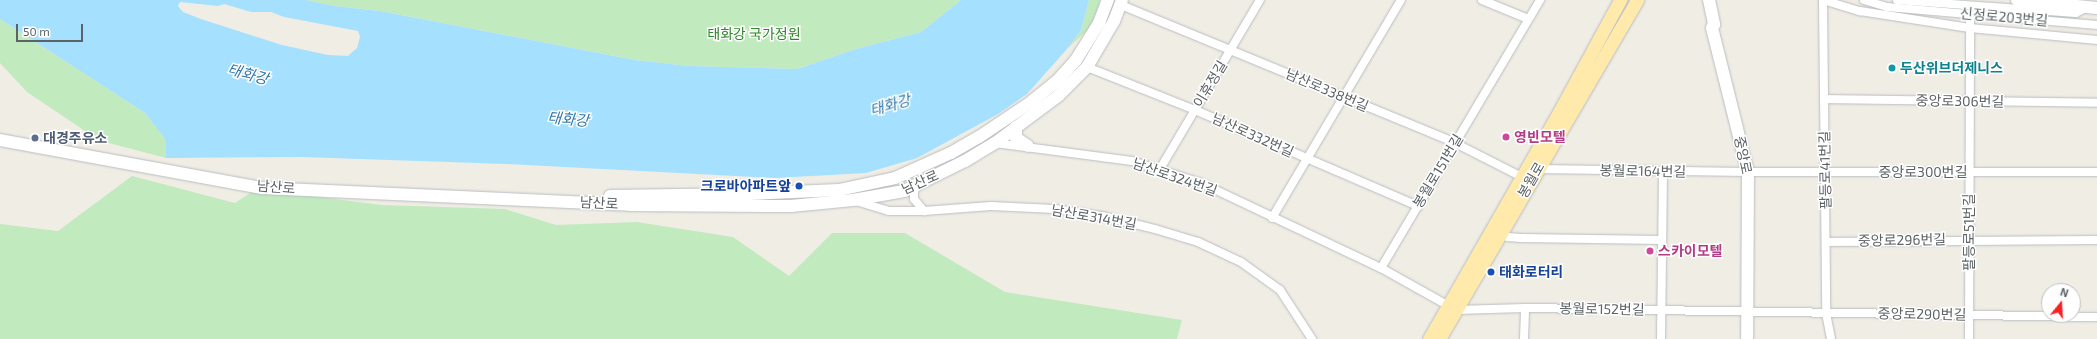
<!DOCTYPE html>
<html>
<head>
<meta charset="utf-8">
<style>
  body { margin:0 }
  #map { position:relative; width:2097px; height:339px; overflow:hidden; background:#f0ede4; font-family:"Exo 2","Noto Sans KR",sans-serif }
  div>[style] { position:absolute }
  .green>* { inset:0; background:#c2eabf }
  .water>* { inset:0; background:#a6e0ff }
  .roads { filter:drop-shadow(0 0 1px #b9bdc2) drop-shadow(0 0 1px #b9bdc2) }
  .minor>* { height:8px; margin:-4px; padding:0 4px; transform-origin:4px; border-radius:4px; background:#fff }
  .secondary>* { height:12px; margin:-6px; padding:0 6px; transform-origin:6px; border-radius:6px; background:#fff }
  .primary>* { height:13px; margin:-6.5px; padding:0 6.5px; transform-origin:6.5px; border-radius:6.5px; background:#ffeaab }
  .dots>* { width:11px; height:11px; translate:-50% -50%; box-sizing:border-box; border:2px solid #fff; border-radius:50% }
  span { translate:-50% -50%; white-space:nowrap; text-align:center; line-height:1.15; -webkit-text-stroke:3px #fff; paint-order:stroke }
  .street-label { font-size:14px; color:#5c6266 }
  .park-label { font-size:14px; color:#30852d }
  .culture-label { font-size:14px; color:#0d838f; font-weight:700 }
  .left { translate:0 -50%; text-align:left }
  .hotel-label { font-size:14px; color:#b23c85; font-weight:700 }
  .service-label { font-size:14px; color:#4e5e75; font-weight:700 }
  .transit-label { font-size:14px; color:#164399; font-weight:700 }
  .right { translate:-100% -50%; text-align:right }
  .water-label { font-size:15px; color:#3377a8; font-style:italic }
  .north { position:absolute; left:2041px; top:283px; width:40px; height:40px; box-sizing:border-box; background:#fff; border:1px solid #bec0c2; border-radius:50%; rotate:18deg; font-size:11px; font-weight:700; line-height:16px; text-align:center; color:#5c6266 }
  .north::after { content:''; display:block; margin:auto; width:14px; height:18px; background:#f92223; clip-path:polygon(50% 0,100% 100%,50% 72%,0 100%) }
  .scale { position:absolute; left:16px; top:24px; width:67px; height:18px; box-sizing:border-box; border:2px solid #5c6266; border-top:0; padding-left:5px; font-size:12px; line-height:14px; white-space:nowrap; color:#5c6266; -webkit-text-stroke:3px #fff; paint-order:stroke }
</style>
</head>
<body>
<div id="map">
  <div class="green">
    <div style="clip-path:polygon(306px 0,961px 0,921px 32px,856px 49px,797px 69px,689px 66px,635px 60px,380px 11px,335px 6px)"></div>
    <div style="clip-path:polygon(1089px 0,1100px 0,1093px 25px,1067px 49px,1081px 30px)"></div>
    <div style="clip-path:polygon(0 19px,145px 113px,165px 139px,166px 158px,105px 142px,88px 133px,27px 92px,0 63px)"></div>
    <div style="clip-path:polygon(132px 176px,235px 203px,256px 189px,382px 205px,505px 209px,556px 225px,637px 222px,733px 237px,789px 276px,832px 233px,905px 233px,1005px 292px,1182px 320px,1177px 339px,0 339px,0 224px,58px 231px)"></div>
  </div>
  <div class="water">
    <div style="clip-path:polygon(evenodd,0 0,306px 0,335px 6px,380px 11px,635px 60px,689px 66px,797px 69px,856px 49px,921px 32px,961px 0,1089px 0,1081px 30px,1067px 49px,1027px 94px,998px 114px,917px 158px,866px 173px,775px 178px,506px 164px,302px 157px,166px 158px,165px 139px,145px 113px,0 19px,0 0,180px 2px,218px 6px,224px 4px,251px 12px,271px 12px,284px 17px,358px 31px,360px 37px,357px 48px,348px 56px,328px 55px,282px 45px,201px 19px,183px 12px,178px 6px,180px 2px)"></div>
  </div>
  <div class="roads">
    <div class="minor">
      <div style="left:1482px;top:0;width:50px;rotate:22.4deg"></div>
      <div style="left:1823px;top:0;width:39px;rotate:17deg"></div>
      <div style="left:1860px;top:11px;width:111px;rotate:8.8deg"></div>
      <div style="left:1970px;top:28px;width:128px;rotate:5.4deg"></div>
      <div style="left:1864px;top:0;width:24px;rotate:17deg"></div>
      <div style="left:1887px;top:7px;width:211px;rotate:4.9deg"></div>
      <div style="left:1897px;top:0;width:179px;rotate:4.2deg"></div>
      <div style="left:2076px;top:13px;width:13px;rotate:-29deg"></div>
      <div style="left:1823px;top:1px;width:312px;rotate:89.4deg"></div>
      <div style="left:1826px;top:313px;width:26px;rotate:79deg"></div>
      <div style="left:1121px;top:5px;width:361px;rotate:22.4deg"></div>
      <div style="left:1455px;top:143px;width:80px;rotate:26.9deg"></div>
      <div style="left:1087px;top:67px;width:116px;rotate:21.7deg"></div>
      <div style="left:1195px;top:110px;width:243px;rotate:23.3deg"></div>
      <div style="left:1824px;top:99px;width:273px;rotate:0.8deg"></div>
      <div style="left:995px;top:143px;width:138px;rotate:7.5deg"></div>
      <div style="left:1132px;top:161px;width:72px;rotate:17.7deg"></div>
      <div style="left:1201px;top:183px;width:199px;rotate:25.3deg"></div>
      <div style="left:1381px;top:268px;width:86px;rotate:29.2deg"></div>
      <div style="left:1456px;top:310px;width:69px;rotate:-1.7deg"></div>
      <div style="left:1525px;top:308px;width:572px;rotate:0.9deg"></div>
      <div style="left:1160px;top:169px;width:196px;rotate:-59.4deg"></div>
      <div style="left:1537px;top:169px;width:211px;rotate:0.8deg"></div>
      <div style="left:1748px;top:172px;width:349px"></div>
      <div style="left:917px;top:184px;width:9px;rotate:111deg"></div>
      <div style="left:914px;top:192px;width:7px;rotate:90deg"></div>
      <div style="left:914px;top:199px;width:16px;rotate:50deg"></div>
      <div style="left:856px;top:201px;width:34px;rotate:17deg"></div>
      <div style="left:889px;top:211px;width:35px"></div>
      <div style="left:924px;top:211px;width:67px;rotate:-4.3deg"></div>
      <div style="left:991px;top:206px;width:64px;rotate:2.7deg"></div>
      <div style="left:1055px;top:209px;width:48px;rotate:8.5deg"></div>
      <div style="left:1102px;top:216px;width:55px;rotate:13.8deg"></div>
      <div style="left:1155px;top:229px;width:45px;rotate:16.8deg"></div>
      <div style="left:1198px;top:242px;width:47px;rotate:24.9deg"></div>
      <div style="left:1241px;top:262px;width:48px;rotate:35.7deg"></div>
      <div style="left:1280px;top:290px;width:59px;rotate:56.9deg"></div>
      <div style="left:1272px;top:218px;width:253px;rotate:-59.4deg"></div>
      <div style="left:1498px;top:233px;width:11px;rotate:22deg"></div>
      <div style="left:1508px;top:237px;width:13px;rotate:4deg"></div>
      <div style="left:1521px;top:238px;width:141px;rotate:0.8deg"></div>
      <div style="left:1826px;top:242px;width:271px;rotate:-0.4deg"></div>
      <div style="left:1381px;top:268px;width:312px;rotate:-59.3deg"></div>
      <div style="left:1524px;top:339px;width:31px;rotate:-88deg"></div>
      <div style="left:1661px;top:339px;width:168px;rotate:-89.3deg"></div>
      <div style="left:1969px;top:339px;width:325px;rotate:-89.8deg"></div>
    </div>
    <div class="secondary">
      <div style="left:1709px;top:0;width:25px;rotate:78deg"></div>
      <div style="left:1714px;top:24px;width:4px;rotate:117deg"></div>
      <div style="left:1712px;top:28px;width:148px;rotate:76deg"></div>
      <div style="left:1748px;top:172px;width:167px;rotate:90.3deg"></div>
      <div style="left:2017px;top:0;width:80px;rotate:5.7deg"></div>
      <div style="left:1016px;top:127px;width:11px;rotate:90deg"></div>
      <div style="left:1016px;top:138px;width:14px;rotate:34deg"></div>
      <div style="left:0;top:140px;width:266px;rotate:10.4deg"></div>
      <div style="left:262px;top:188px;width:368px;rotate:2.6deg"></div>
      <div style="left:630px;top:205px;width:161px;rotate:0.4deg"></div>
      <div style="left:791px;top:206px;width:62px;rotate:-5.5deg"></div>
      <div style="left:853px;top:200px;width:52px;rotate:-10deg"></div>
      <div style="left:904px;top:191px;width:68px;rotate:-26.2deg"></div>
      <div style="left:965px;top:161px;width:35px;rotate:-31deg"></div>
      <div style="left:995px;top:143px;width:79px;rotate:-36.7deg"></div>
      <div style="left:1058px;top:96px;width:41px;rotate:-45deg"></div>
      <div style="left:1087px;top:67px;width:53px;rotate:-59.6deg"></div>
      <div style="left:1114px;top:21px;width:22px;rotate:-69deg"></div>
      <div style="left:610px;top:196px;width:139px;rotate:-0.8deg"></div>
      <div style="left:749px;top:194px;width:90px;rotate:-2.5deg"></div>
      <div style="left:839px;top:190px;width:57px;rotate:-12.1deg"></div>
      <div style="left:895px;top:178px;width:61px;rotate:-24.1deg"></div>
      <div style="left:951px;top:153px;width:32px;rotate:-30deg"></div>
      <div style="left:979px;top:137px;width:63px;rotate:-33.9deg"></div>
      <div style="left:1031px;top:102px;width:33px;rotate:-39deg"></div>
      <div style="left:1057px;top:81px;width:28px;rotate:-48deg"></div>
      <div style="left:1076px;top:60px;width:44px;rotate:-58.1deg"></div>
      <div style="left:1099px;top:23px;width:25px;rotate:-69deg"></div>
    </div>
    <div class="primary">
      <div style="left:1429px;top:339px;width:262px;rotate:-60.2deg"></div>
      <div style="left:1559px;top:112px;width:128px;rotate:-61.4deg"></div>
      <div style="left:1439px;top:339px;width:393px;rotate:-59.7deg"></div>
    </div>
  </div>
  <div class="dots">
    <div style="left:1892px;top:68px;background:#0f9aa8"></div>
    <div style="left:1506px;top:137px;background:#d1479c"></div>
    <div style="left:35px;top:138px;background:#5c6f8a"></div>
    <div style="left:799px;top:186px;background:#1a4fb4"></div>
    <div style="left:1650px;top:251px;background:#d1479c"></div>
    <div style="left:1491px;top:272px;background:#1a4fb4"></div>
  </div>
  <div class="street-label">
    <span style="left:2004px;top:17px;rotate:5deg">신정로203번길</span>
    <span style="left:1210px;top:84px;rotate:-59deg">이휴정길</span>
    <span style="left:1327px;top:90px;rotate:23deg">남산로338번길</span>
    <span style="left:1960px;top:101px;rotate:1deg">중앙로306번길</span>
    <span style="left:1253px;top:135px;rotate:24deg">남산로332번길</span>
    <span style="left:1743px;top:155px;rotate:78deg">중앙로</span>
    <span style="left:1825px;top:170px;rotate:-91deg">팔등로41번길</span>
    <span style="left:1438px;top:171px;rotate:-59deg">봉월로151번길</span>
    <span style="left:1643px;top:171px;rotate:1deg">봉월로164번길</span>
    <span style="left:1923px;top:172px">중앙로300번길</span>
    <span style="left:1175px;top:177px;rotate:19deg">남산로324번길</span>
    <span style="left:1531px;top:180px;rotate:-60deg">봉월로</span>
    <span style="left:920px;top:182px;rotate:-24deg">남산로</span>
    <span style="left:276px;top:187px;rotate:4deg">남산로</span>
    <span style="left:599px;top:203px;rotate:3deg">남산로</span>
    <span style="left:1094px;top:217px;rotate:10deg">남산로314번길</span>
    <span style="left:1969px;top:232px;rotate:-90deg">팔등로51번길</span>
    <span style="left:1902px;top:240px;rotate:-1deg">중앙로296번길</span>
    <span style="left:1602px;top:309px;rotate:1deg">봉월로152번길</span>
    <span style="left:1922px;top:314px;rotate:1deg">중앙로290번길</span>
  </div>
  <div class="park-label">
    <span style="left:754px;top:34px">태화강 국가정원</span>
  </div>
  <div class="culture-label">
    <span class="left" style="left:1900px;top:68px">두산위브더제니스</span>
  </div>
  <div class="hotel-label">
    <span class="left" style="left:1514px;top:137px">영빈모텔</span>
    <span class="left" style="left:1658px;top:251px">스카이모텔</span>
  </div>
  <div class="service-label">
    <span class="left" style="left:43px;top:138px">대경주유소</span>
  </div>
  <div class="transit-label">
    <span class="right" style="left:791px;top:186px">크로바아파트앞</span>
    <span class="left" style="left:1499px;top:272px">태화로터리</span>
  </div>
  <div class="water-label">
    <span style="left:248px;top:74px;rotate:15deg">태화강</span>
    <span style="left:890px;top:105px;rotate:-16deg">태화강</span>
    <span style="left:568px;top:119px;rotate:5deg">태화강</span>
  </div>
  <div class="north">N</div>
  <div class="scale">50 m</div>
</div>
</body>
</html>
